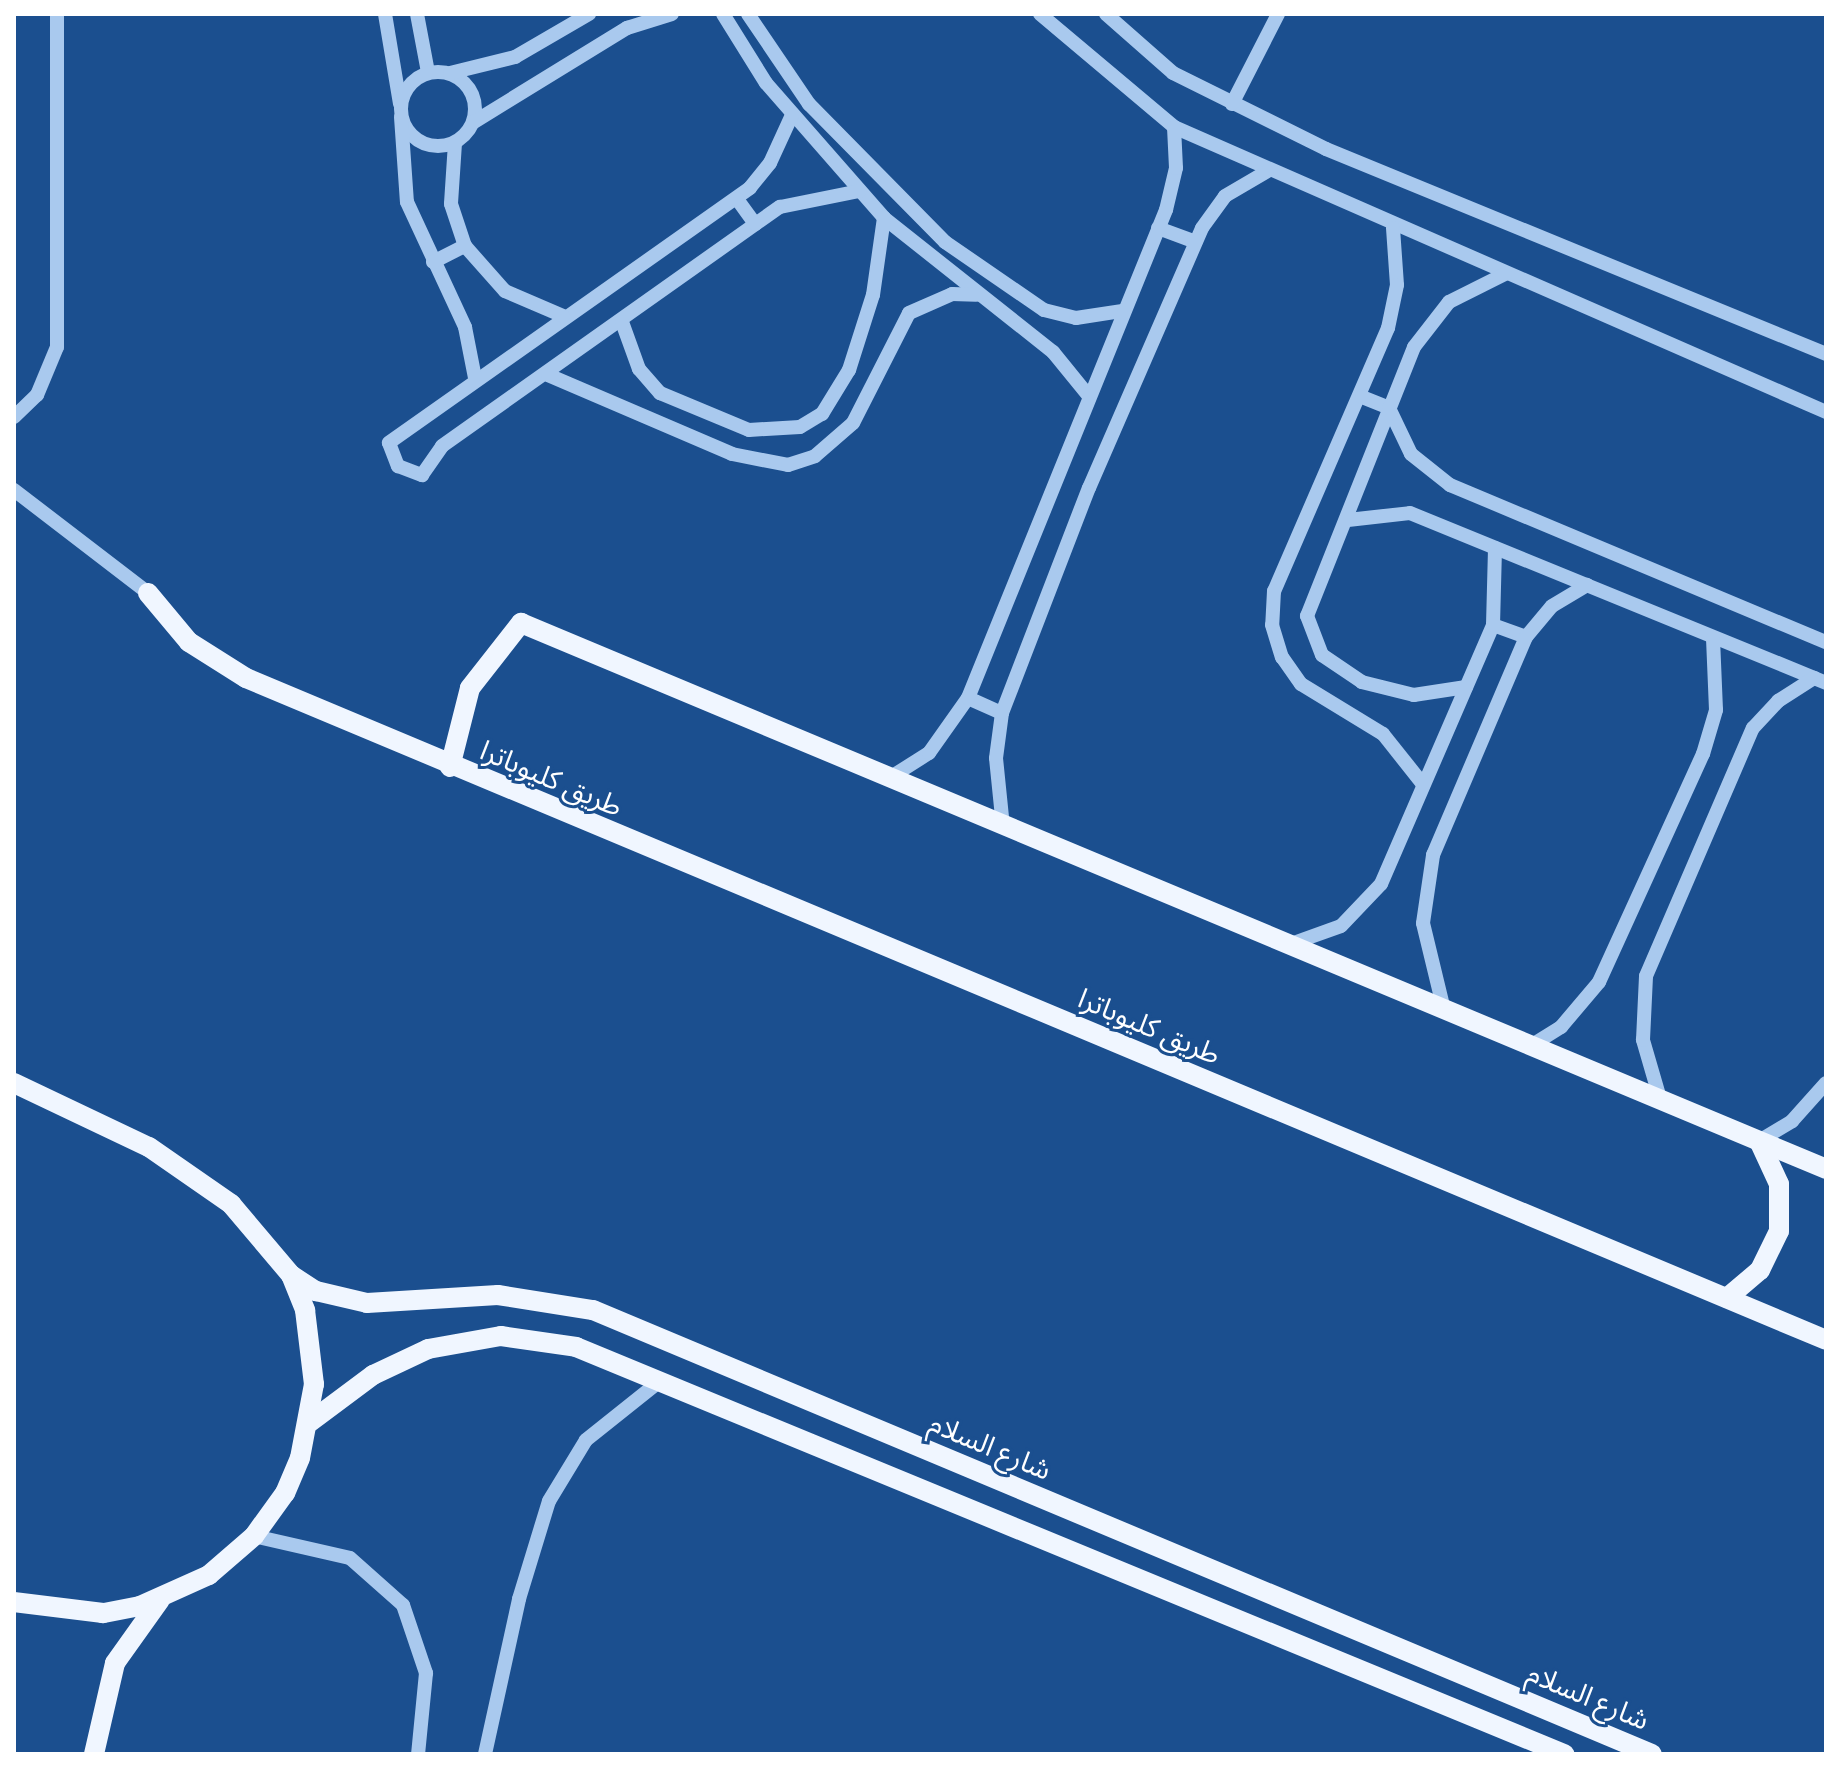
<!DOCTYPE html>
<html>
<head>
<meta charset="utf-8">
<style>
  body { margin:0 }
  #map { position:relative; width:1840px; height:1768px; overflow:hidden; background:#1b4f8f; font-family:"Fira Sans Condensed","Noto Sans Arabic",sans-serif }
  div>[style] { position:absolute }
  .minor>* { height:14px; margin:-7px; padding:0 7px; transform-origin:7px; border-radius:7px; background:#a9c9ee }
  .minor>.ring { margin:-7px; padding:0; box-sizing:content-box; background:none; border:14px solid #a9c9ee; border-radius:50% }
  .major>* { height:20px; margin:-10px; padding:0 10px; transform-origin:10px; border-radius:10px; background:#f0f6ff }
  span { translate:-50% -50%; white-space:nowrap; text-align:center; line-height:1.15; -webkit-text-stroke:6px #1b4f8f; paint-order:stroke }
  .street-label { font-size:28px; color:#fff }
  .frame { position:absolute; inset:0; border:16px solid #fff; pointer-events:none }
</style>
</head>
<body>
<div id="map">
  <div class="minor">
    <div style="left:385px;top:14px;width:91px;rotate:80.5deg"></div>
    <div style="left:417px;top:14px;width:59px;rotate:79.3deg"></div>
    <div style="left:723px;top:14px;width:81px;rotate:58.1deg"></div>
    <div style="left:766px;top:83px;width:179px;rotate:48.8deg"></div>
    <div style="left:884px;top:218px;width:216px;rotate:38.4deg"></div>
    <div style="left:1053px;top:352px;width:55px;rotate:50.9deg"></div>
    <div style="left:748px;top:14px;width:109px;rotate:55.9deg"></div>
    <div style="left:809px;top:104px;width:194px;rotate:45.4deg"></div>
    <div style="left:945px;top:242px;width:120px;rotate:34.5deg"></div>
    <div style="left:1044px;top:310px;width:33px;rotate:14deg"></div>
    <div style="left:1076px;top:318px;width:47px;rotate:-8.7deg"></div>
    <div style="left:1040px;top:14px;width:175px;rotate:40.1deg"></div>
    <div style="left:1174px;top:127px;width:712px;rotate:23.61deg"></div>
    <div style="left:1106px;top:14px;width:89px;rotate:41.4deg"></div>
    <div style="left:1173px;top:73px;width:171px;rotate:26.4deg"></div>
    <div style="left:1326px;top:149px;width:540px;rotate:22.29deg"></div>
    <div class="ring" style="left:401px;top:72px;width:60px;height:60px"></div>
    <div style="left:450px;top:73px;width:67px;rotate:-13.8deg"></div>
    <div style="left:515px;top:57px;width:86px;rotate:-30.2deg"></div>
    <div style="left:1232px;top:104px;width:101px;rotate:-62.9deg"></div>
    <div style="left:792px;top:115px;width:53px;rotate:114.6deg"></div>
    <div style="left:770px;top:163px;width:32px;rotate:129deg"></div>
    <div style="left:750px;top:188px;width:442px;rotate:144.8deg"></div>
    <div style="left:389px;top:443px;width:25px;rotate:69deg"></div>
    <div style="left:398px;top:466px;width:26px;rotate:21deg"></div>
    <div style="left:422px;top:475px;width:35px;rotate:-55deg"></div>
    <div style="left:442px;top:446px;width:414px;rotate:-35.3deg"></div>
    <div style="left:780px;top:207px;width:81px;rotate:-11.4deg"></div>
    <div style="left:401px;top:117px;width:85px;rotate:86deg"></div>
    <div style="left:407px;top:202px;width:138px;rotate:65.1deg"></div>
    <div style="left:465px;top:327px;width:52px;rotate:78.9deg"></div>
    <div style="left:474px;top:122px;width:180px;rotate:-31.6deg"></div>
    <div style="left:627px;top:28px;width:47px;rotate:-17.3deg"></div>
    <div style="left:455px;top:143px;width:61px;rotate:93.8deg"></div>
    <div style="left:451px;top:204px;width:44px;rotate:71.6deg"></div>
    <div style="left:465px;top:246px;width:60px;rotate:48.4deg"></div>
    <div style="left:505px;top:291px;width:63px;rotate:23.3deg"></div>
    <div style="left:737px;top:199px;width:31px;rotate:54deg"></div>
    <div style="left:1158px;top:228px;width:40px;rotate:20.2deg"></div>
    <div style="left:1393px;top:228px;width:57px;rotate:86deg"></div>
    <div style="left:1397px;top:285px;width:44px;rotate:101.8deg"></div>
    <div style="left:1388px;top:328px;width:287px;rotate:113.4deg"></div>
    <div style="left:1274px;top:591px;width:34px;rotate:93deg"></div>
    <div style="left:1272px;top:625px;width:34px;rotate:73deg"></div>
    <div style="left:1282px;top:657px;width:33px;rotate:55deg"></div>
    <div style="left:1301px;top:684px;width:96px;rotate:31.4deg"></div>
    <div style="left:1383px;top:734px;width:63px;rotate:51.5deg"></div>
    <div style="left:433px;top:262px;width:36px;rotate:-27deg"></div>
    <div style="left:622px;top:322px;width:50px;rotate:70.1deg"></div>
    <div style="left:639px;top:369px;width:32px;rotate:49deg"></div>
    <div style="left:660px;top:393px;width:96px;rotate:22.6deg"></div>
    <div style="left:749px;top:430px;width:51px;rotate:-3.4deg"></div>
    <div style="left:800px;top:427px;width:26px;rotate:-31deg"></div>
    <div style="left:822px;top:414px;width:52px;rotate:-58.5deg"></div>
    <div style="left:849px;top:370px;width:79px;rotate:-72.3deg"></div>
    <div style="left:873px;top:295px;width:78px;rotate:-81.9deg"></div>
    <div style="left:548px;top:375px;width:200px;rotate:23.2deg"></div>
    <div style="left:732px;top:454px;width:57px;rotate:11.1deg"></div>
    <div style="left:788px;top:465px;width:28px;rotate:-18deg"></div>
    <div style="left:815px;top:456px;width:50px;rotate:-41deg"></div>
    <div style="left:853px;top:423px;width:123px;rotate:-63deg"></div>
    <div style="left:909px;top:313px;width:47px;rotate:-23.8deg"></div>
    <div style="left:952px;top:294px;width:24px;rotate:2deg"></div>
    <div style="left:1362px;top:397px;width:29px;rotate:22deg"></div>
    <div style="left:1389px;top:408px;width:51px;rotate:64.4deg"></div>
    <div style="left:1411px;top:454px;width:50px;rotate:38.5deg"></div>
    <div style="left:1450px;top:485px;width:407px;rotate:22.7deg"></div>
    <div style="left:14px;top:417px;width:32px;rotate:-44deg"></div>
    <div style="left:37px;top:395px;width:52px;rotate:-67.4deg"></div>
    <div style="left:57px;top:347px;width:333px;rotate:-90deg"></div>
    <div style="left:14px;top:490px;width:169px;rotate:37.5deg"></div>
    <div style="left:1348px;top:520px;width:62px;rotate:-6.4deg"></div>
    <div style="left:1410px;top:513px;width:449px;rotate:22.2deg"></div>
    <div style="left:1493px;top:625px;width:35px;rotate:20deg"></div>
    <div style="left:1466px;top:687px;width:53px;rotate:171.3deg"></div>
    <div style="left:1414px;top:695px;width:54px;rotate:-166deg"></div>
    <div style="left:1362px;top:682px;width:48px;rotate:-146deg"></div>
    <div style="left:1322px;top:655px;width:42px;rotate:-111deg"></div>
    <div style="left:1307px;top:616px;width:289px;rotate:-68.3deg"></div>
    <div style="left:1414px;top:347px;width:57px;rotate:-52.1deg"></div>
    <div style="left:1449px;top:302px;width:63px;rotate:-26.6deg"></div>
    <div style="left:968px;top:698px;width:37px;rotate:24deg"></div>
    <div style="left:891px;top:777px;width:45px;rotate:-32.3deg"></div>
    <div style="left:929px;top:753px;width:67px;rotate:-54.7deg"></div>
    <div style="left:968px;top:698px;width:527px;rotate:-67.92deg"></div>
    <div style="left:1166px;top:210px;width:43px;rotate:-76.6deg"></div>
    <div style="left:1176px;top:168px;width:41px;rotate:-92.8deg"></div>
    <div style="left:1003px;top:827px;width:69px;rotate:-95.8deg"></div>
    <div style="left:996px;top:758px;width:45px;rotate:-82.4deg"></div>
    <div style="left:1002px;top:713px;width:241px;rotate:-68.9deg"></div>
    <div style="left:1089px;top:488px;width:283px;rotate:-66.5deg"></div>
    <div style="left:1202px;top:228px;width:39px;rotate:-54deg"></div>
    <div style="left:1225px;top:196px;width:48px;rotate:-30.3deg"></div>
    <div style="left:1288px;top:945px;width:56px;rotate:-19.7deg"></div>
    <div style="left:1341px;top:926px;width:58px;rotate:-46.4deg"></div>
    <div style="left:1381px;top:884px;width:282px;rotate:-66.6deg"></div>
    <div style="left:1493px;top:625px;width:77px;rotate:-88.5deg"></div>
    <div style="left:1444px;top:1010px;width:89px;rotate:-103.6deg"></div>
    <div style="left:1423px;top:923px;width:69px;rotate:-81.6deg"></div>
    <div style="left:1433px;top:855px;width:237px;rotate:-66.9deg"></div>
    <div style="left:1526px;top:637px;width:40px;rotate:-50deg"></div>
    <div style="left:1552px;top:606px;width:41px;rotate:-31deg"></div>
    <div style="left:1529px;top:1047px;width:38px;rotate:-32deg"></div>
    <div style="left:1561px;top:1027px;width:59px;rotate:-49.8deg"></div>
    <div style="left:1599px;top:982px;width:251px;rotate:-65.5deg"></div>
    <div style="left:1703px;top:754px;width:46px;rotate:-73.5deg"></div>
    <div style="left:1716px;top:710px;width:71px;rotate:-92.4deg"></div>
    <div style="left:1661px;top:1102px;width:65px;rotate:-106.2deg"></div>
    <div style="left:1643px;top:1040px;width:64px;rotate:-87.3deg"></div>
    <div style="left:1646px;top:976px;width:270px;rotate:-66.7deg"></div>
    <div style="left:1753px;top:728px;width:37px;rotate:-47deg"></div>
    <div style="left:1778px;top:701px;width:43px;rotate:-32.6deg"></div>
    <div style="left:1759px;top:1141px;width:39px;rotate:-31deg"></div>
    <div style="left:1792px;top:1121px;width:51px;rotate:-48.2deg"></div>
    <div style="left:254px;top:1536px;width:98px;rotate:12.9deg"></div>
    <div style="left:350px;top:1558px;width:71px;rotate:41.6deg"></div>
    <div style="left:403px;top:1605px;width:72px;rotate:71.3deg"></div>
    <div style="left:426px;top:1673px;width:81px;rotate:95.6deg"></div>
    <div style="left:485px;top:1754px;width:159px;rotate:-77.6deg"></div>
    <div style="left:519px;top:1599px;width:102px;rotate:-73deg"></div>
    <div style="left:549px;top:1501px;width:71px;rotate:-58.8deg"></div>
    <div style="left:586px;top:1440px;width:95px;rotate:-38.6deg"></div>
  </div>
  <div class="major">
    <div style="left:148px;top:593px;width:64px;rotate:50.1deg"></div>
    <div style="left:189px;top:642px;width:67px;rotate:32.3deg"></div>
    <div style="left:246px;top:678px;width:1713px;rotate:22.73deg"></div>
    <div style="left:450px;top:767px;width:81px;rotate:-75.8deg"></div>
    <div style="left:470px;top:688px;width:83px;rotate:-51.9deg"></div>
    <div style="left:521px;top:623px;width:1415px;rotate:22.7deg"></div>
    <div style="left:14px;top:1083px;width:149px;rotate:25.4deg"></div>
    <div style="left:149px;top:1147px;width:100px;rotate:34.8deg"></div>
    <div style="left:231px;top:1204px;width:93px;rotate:49.8deg"></div>
    <div style="left:291px;top:1275px;width:38px;rotate:68deg"></div>
    <div style="left:305px;top:1310px;width:75px;rotate:83.1deg"></div>
    <div style="left:314px;top:1384px;width:75px;rotate:100.7deg"></div>
    <div style="left:300px;top:1458px;width:38px;rotate:113deg"></div>
    <div style="left:285px;top:1493px;width:53px;rotate:125.8deg"></div>
    <div style="left:254px;top:1536px;width:60px;rotate:139.1deg"></div>
    <div style="left:209px;top:1575px;width:76px;rotate:155.8deg"></div>
    <div style="left:140px;top:1606px;width:38px;rotate:169deg"></div>
    <div style="left:103px;top:1613px;width:90px;rotate:-173deg"></div>
    <div style="left:291px;top:1275px;width:30px;rotate:33deg"></div>
    <div style="left:316px;top:1291px;width:52px;rotate:13.2deg"></div>
    <div style="left:367px;top:1303px;width:131px;rotate:-3.5deg"></div>
    <div style="left:498px;top:1295px;width:96px;rotate:9deg"></div>
    <div style="left:593px;top:1310px;width:1148px;rotate:22.75deg"></div>
    <div style="left:1727px;top:1298px;width:43px;rotate:-40.3deg"></div>
    <div style="left:1760px;top:1270px;width:43px;rotate:-64deg"></div>
    <div style="left:1779px;top:1231px;width:47px;rotate:-90deg"></div>
    <div style="left:1779px;top:1184px;width:47px;rotate:-114.9deg"></div>
    <div style="left:310px;top:1422px;width:79px;rotate:-36.7deg"></div>
    <div style="left:373px;top:1375px;width:61px;rotate:-25.3deg"></div>
    <div style="left:428px;top:1349px;width:74px;rotate:-10.1deg"></div>
    <div style="left:501px;top:1336px;width:76px;rotate:8.3deg"></div>
    <div style="left:576px;top:1347px;width:1069px;rotate:22.39deg"></div>
    <div style="left:94px;top:1754px;width:93px;rotate:-77deg"></div>
    <div style="left:115px;top:1663px;width:77px;rotate:-54.5deg"></div>
  </div>
  <div class="street-label">
    <span style="left:551px;top:779px;rotate:23deg">طريق كليوباترا</span>
    <span style="left:1149px;top:1027px;rotate:23deg">طريق كليوباترا</span>
    <span style="left:990px;top:1447px;rotate:23deg">شارع السلام</span>
    <span style="left:1588px;top:1697px;rotate:23deg">شارع السلام</span>
  </div>
  <div class="frame"></div>
</div>
</body>
</html>
